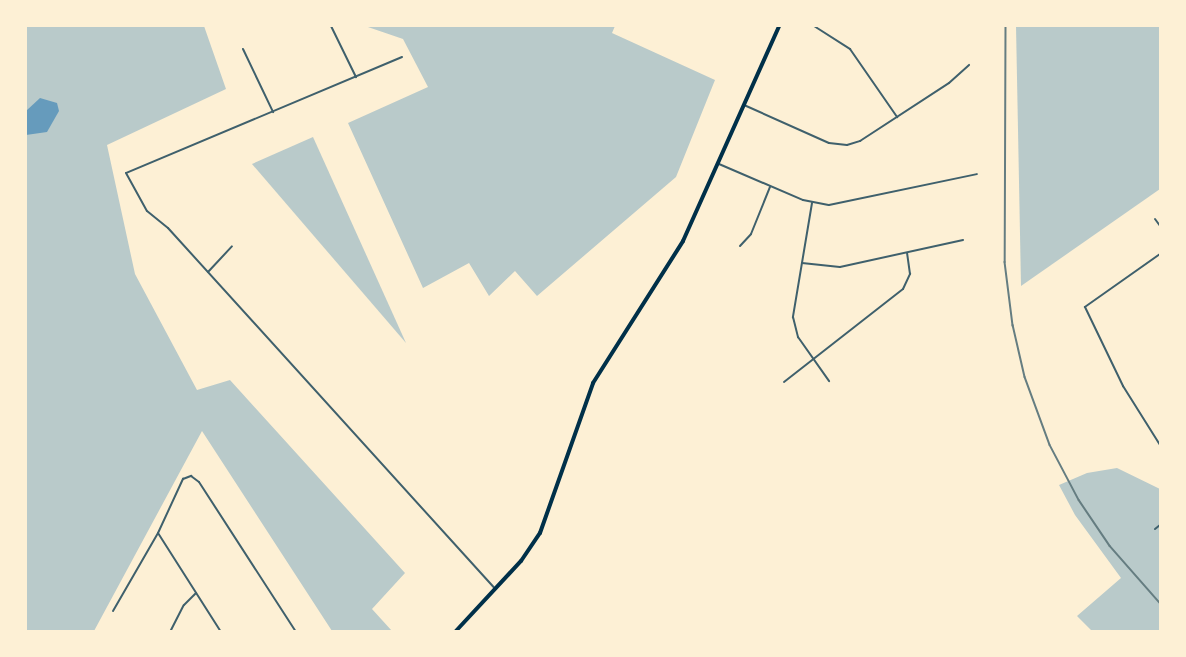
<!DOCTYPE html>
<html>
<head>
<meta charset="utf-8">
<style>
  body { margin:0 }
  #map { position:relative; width:1186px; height:657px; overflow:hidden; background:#fdf0d5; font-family:Commissioner,sans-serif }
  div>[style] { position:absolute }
  .green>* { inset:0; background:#b9caca }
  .water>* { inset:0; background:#669bbc }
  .minor>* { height:2px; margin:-1px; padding:0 1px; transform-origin:1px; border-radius:1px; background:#3f606c }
  .primary>* { height:4px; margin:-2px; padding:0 2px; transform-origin:2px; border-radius:2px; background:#003049 }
  .rail>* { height:1.5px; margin:-0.75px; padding:0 0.75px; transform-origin:0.75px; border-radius:0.75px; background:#657d81 }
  span { translate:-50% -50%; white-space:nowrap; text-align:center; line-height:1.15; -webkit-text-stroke:5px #fdf0d5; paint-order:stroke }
  .frame { position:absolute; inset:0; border:27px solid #fdf0d5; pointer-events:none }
</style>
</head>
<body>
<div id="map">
  <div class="green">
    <div style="clip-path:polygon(26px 26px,204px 26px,226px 89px,107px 145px,135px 274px,197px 390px,230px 380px,405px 573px,372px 609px,392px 631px,332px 631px,202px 431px,94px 631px,26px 631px)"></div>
    <div style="clip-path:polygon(365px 26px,615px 26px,612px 33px,715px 80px,676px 177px,537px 296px,515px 271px,489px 296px,469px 263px,423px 288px,348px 123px,428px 87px,403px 39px)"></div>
    <div style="clip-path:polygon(1016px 26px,1160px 26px,1160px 189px,1021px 286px)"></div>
    <div style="clip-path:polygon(313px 137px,406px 343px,252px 164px)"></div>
    <div style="clip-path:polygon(1117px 468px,1160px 489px,1160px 631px,1092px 631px,1077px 616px,1121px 578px,1075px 515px,1059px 485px,1087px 473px)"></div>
  </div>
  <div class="water">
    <div style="clip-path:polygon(40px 98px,57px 103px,59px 111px,47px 132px,26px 135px,26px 111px)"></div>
  </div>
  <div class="minor">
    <div style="left:331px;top:26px;width:57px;rotate:63.9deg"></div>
    <div style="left:814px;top:26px;width:43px;rotate:32.6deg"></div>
    <div style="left:850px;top:49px;width:83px;rotate:55.3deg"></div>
    <div style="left:243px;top:49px;width:70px;rotate:64.5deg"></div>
    <div style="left:402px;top:57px;width:299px;rotate:157.2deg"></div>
    <div style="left:126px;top:173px;width:43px;rotate:61.1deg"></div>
    <div style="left:147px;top:211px;width:27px;rotate:39deg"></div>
    <div style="left:168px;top:228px;width:487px;rotate:47.8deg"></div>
    <div style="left:744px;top:105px;width:93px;rotate:24.1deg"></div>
    <div style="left:829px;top:143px;width:18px;rotate:6deg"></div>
    <div style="left:847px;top:145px;width:14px;rotate:-17deg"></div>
    <div style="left:860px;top:141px;width:106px;rotate:-33.1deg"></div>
    <div style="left:949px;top:83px;width:27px;rotate:-42deg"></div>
    <div style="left:719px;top:164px;width:91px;rotate:23.2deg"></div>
    <div style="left:803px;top:200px;width:26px;rotate:11deg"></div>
    <div style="left:829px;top:205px;width:151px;rotate:-11.8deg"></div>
    <div style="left:812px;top:203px;width:116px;rotate:99.5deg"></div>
    <div style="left:793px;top:317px;width:21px;rotate:76deg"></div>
    <div style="left:798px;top:337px;width:54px;rotate:54.8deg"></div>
    <div style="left:1155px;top:219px;width:9px;rotate:54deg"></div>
    <div style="left:740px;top:246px;width:16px;rotate:-47deg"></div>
    <div style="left:751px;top:234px;width:51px;rotate:-68deg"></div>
    <div style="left:1160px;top:254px;width:92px;rotate:144.8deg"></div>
    <div style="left:1085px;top:307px;width:88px;rotate:64.3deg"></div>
    <div style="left:1123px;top:386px;width:70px;rotate:57.9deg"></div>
    <div style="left:802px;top:263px;width:38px;rotate:6deg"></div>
    <div style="left:840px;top:267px;width:126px;rotate:-12.4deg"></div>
    <div style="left:208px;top:272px;width:35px;rotate:-47deg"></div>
    <div style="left:784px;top:382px;width:151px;rotate:-38deg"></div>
    <div style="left:903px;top:289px;width:17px;rotate:-65deg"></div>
    <div style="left:910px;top:274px;width:21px;rotate:-98deg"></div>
    <div style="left:1155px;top:529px;width:6px;rotate:-39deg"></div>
    <div style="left:158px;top:533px;width:117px;rotate:57.5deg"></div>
    <div style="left:113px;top:611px;width:90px;rotate:-60deg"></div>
    <div style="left:158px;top:533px;width:60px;rotate:-65.2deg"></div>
    <div style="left:183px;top:479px;width:9px;rotate:-21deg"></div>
    <div style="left:191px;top:476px;width:10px;rotate:37deg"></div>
    <div style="left:199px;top:482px;width:179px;rotate:57.1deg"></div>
    <div style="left:170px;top:632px;width:30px;rotate:-63deg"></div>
    <div style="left:184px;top:605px;width:17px;rotate:-45deg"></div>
  </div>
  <div class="primary">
    <div style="left:455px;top:632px;width:97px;rotate:-47.1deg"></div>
    <div style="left:521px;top:561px;width:34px;rotate:-56deg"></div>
    <div style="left:540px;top:533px;width:159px;rotate:-70.5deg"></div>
    <div style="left:593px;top:383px;width:168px;rotate:-57.6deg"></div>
    <div style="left:683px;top:241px;width:235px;rotate:-65.9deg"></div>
  </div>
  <div class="rail">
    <div style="left:1006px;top:26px;width:236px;rotate:90.2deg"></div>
    <div style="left:1005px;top:262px;width:64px;rotate:82.8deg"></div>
    <div style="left:1013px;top:325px;width:53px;rotate:77deg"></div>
    <div style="left:1025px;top:377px;width:72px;rotate:69.8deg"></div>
    <div style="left:1050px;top:445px;width:62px;rotate:62.2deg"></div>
    <div style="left:1079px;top:500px;width:55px;rotate:56deg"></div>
    <div style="left:1110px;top:546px;width:76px;rotate:48.7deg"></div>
  </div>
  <div class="frame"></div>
</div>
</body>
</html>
